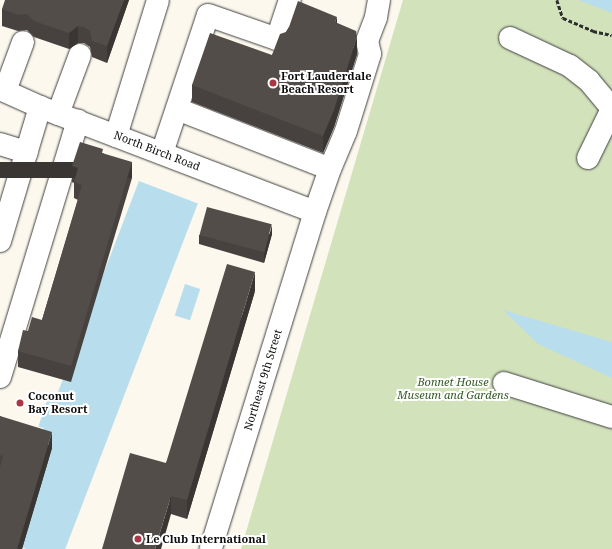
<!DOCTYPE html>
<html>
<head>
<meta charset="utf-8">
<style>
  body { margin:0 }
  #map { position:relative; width:612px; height:549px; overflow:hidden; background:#fcf8ed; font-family:"Noto Serif",serif }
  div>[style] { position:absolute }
  .green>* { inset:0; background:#d2e2bb }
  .water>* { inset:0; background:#b8deed; transform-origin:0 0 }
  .path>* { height:2.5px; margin-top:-1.25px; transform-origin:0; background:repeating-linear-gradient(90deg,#2e2e2e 0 4px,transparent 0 6px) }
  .roads { filter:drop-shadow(0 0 1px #3f3f3f) drop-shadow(0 0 1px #3f3f3f) }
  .minor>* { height:22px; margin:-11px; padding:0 11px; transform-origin:11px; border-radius:11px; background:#fff }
  .wall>* { inset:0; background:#474240 }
  .shaded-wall>* { inset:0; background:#3a3634; transform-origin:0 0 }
  .building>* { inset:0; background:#534d4a; transform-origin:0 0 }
  .dots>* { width:11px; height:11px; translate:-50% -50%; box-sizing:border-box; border:2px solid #fff; border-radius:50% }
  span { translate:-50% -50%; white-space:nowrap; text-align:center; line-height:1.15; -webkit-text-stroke:4px #fff; paint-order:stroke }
  .poi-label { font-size:11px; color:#0c0c0c; font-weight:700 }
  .left { translate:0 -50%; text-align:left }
  .street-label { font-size:11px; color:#0c0c0c }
  .park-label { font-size:11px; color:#345a25; font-style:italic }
</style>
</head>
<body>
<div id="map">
  <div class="green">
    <div style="clip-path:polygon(403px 0,612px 0,612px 549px,241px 549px)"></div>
  </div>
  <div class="water">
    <div style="clip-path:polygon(580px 0,612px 0,612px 13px,581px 1px)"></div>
    <div style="left:139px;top:181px;width:63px;height:384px;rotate:21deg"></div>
    <div style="left:185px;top:284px;width:16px;height:33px;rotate:18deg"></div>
    <div style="clip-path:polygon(503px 310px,612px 342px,612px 378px,538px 344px)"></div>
    <div style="left:48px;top:397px;width:16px;height:31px;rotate:18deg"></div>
  </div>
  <div class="path">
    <div style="left:557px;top:0;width:19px;rotate:72deg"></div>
    <div style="left:563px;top:18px;width:33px;rotate:23deg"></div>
    <div style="left:593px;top:31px;width:19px;rotate:12deg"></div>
  </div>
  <div class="roads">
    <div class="minor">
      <div style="left:510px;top:38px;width:66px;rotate:25deg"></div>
      <div style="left:570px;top:66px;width:24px;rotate:38deg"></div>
      <div style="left:589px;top:81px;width:35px;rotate:50deg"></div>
      <div style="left:0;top:89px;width:44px;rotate:24.2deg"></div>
      <div style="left:40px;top:107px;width:294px;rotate:20.9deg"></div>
      <div style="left:5px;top:91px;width:52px;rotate:-69.8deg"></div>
      <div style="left:177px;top:109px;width:164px;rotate:21.4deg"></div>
      <div style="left:330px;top:169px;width:46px;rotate:109.2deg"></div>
      <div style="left:315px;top:212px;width:353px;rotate:107.2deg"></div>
      <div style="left:58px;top:114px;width:63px;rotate:-69.6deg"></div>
      <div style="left:116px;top:136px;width:142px;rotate:-72.8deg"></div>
      <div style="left:0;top:144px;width:28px;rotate:17deg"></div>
      <div style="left:162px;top:153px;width:145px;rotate:-71.6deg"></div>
      <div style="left:208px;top:15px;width:73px;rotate:19.2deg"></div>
      <div style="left:277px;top:39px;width:41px;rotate:-71.6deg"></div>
      <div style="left:588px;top:158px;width:55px;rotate:-63.9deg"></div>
      <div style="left:330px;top:169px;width:41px;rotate:-67.2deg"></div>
      <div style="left:346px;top:131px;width:81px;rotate:-72.7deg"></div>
      <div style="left:370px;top:54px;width:13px;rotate:-103deg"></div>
      <div style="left:367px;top:41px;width:26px;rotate:-69deg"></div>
      <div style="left:376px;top:17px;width:17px;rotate:-80deg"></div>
      <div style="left:0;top:241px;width:140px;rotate:-73.4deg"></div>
      <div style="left:0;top:377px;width:268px;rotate:-73.1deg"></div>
      <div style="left:504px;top:383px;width:113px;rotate:17.5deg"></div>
    </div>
  </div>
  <div class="wall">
    <div style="clip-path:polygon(129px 0,107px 63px,92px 57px,90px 47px,84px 43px,78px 43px,69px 49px,34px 37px,27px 30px,18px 31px,2px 26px,2px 9px)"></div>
    <div style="clip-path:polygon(337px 23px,357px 54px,334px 127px,323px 153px,192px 102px,192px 85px,272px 55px,289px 27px)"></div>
    <div style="clip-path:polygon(103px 153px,132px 178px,71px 382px,18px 367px,18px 351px,28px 331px,42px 320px,78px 200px,74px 198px,74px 183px,72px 182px,72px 166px)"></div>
    <div style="clip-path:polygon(272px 234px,264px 263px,199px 244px,199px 235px)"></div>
    <div style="clip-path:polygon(255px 291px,187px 519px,171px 514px,166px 463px)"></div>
    <div style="clip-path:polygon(0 416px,52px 448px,22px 549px,0 549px)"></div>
  </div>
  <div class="shaded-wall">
    <div style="clip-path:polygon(124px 0,129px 0,107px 63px,107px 46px)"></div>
    <div style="clip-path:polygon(337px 17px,337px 33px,335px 22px)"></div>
    <div style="clip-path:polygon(78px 26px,78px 43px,69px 49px,69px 33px)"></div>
    <div style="clip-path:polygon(357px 37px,357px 54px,334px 127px,323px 153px,323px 136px)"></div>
    <div style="left:132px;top:162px;width:16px;height:213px;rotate:90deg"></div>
    <div style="clip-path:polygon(272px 225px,272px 234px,264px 263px,264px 254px)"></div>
    <div style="clip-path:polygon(255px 272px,255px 291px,187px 519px,187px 500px)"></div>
    <div style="clip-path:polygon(52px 432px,52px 448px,22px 549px,17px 549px)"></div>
    <div style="clip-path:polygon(171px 496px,171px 514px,161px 549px,155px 549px)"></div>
  </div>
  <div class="building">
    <div style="clip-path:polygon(5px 0,124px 0,107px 46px,92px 41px,90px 31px,84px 27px,78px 26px,69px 33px,34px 21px,27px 14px,18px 15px,2px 9px)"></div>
    <div style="clip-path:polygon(298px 1px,337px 17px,335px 22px,356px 31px,357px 37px,334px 110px,323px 136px,192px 85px,210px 33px,272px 55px,280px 34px,286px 32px,289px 27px)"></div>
    <div style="clip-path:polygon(80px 142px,103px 149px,102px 153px,132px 162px,71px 366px,18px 351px,23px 330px,28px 331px,32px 317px,42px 320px,82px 185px,74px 182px,78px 168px,72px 166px)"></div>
    <div style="left:207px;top:207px;width:67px;height:29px;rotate:15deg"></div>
    <div style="clip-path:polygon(227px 264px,255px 272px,187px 500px,171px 496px,155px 549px,102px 549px,130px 453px,166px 463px)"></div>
    <div style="clip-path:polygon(0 416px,52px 432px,17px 549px,0 549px,0 467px,3px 456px,0 455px)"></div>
  </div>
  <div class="dots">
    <div style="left:273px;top:83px;background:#a93745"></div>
    <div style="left:20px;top:403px;background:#a93745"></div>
    <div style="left:138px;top:539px;background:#a93745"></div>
  </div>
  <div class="poi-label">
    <span class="left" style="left:281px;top:83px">Fort Lauderdale<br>Beach Resort</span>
    <span class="left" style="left:28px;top:403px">Coconut<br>Bay Resort</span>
    <span class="left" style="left:146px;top:539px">Le Club International</span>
  </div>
  <div class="street-label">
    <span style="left:157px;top:151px;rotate:21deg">North Birch Road</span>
    <span style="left:263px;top:380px;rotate:-73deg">Northeast 9th Street</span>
  </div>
  <div class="park-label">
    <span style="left:453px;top:389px">Bonnet House<br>Museum and Gardens</span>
  </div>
</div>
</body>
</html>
